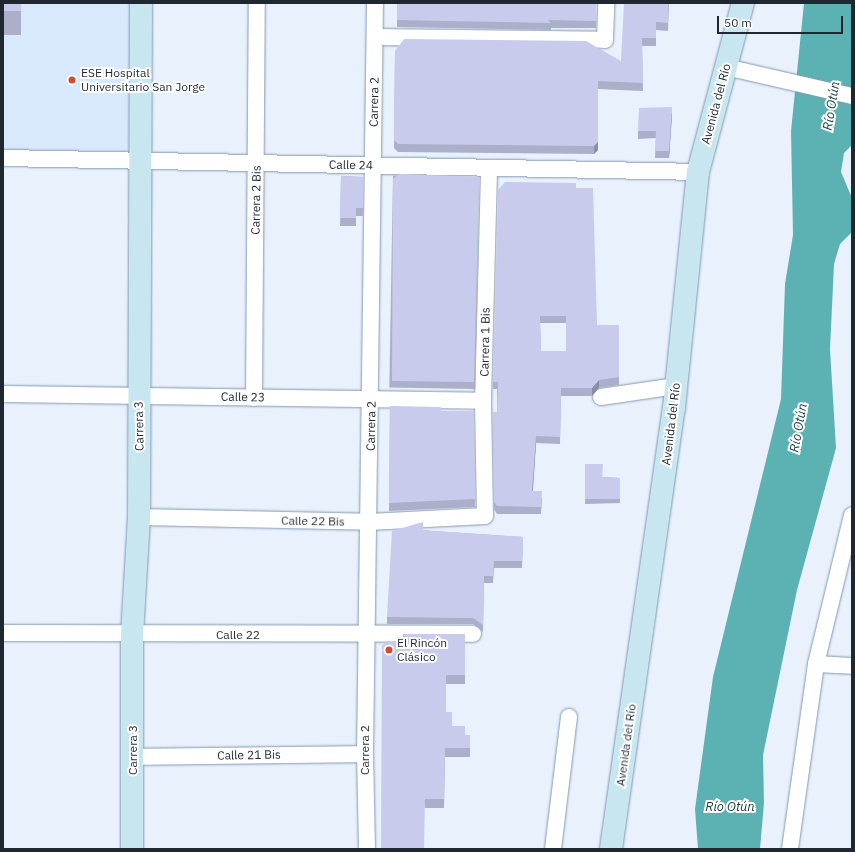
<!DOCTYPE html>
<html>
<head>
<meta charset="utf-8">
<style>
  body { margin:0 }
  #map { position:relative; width:855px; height:852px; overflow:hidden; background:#e8f1fc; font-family:"IBM Plex Sans",sans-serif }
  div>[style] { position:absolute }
  .built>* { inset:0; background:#d8e9fd; transform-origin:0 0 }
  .water>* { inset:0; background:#5cb2b2 }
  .roads { filter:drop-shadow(0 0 1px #8399b2) drop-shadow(0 0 1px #8399b2) }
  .street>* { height:16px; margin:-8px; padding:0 8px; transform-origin:8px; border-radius:8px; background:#fff }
  .secondary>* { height:22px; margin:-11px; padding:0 11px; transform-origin:11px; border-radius:11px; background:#c7e6f0 }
  .wall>* { inset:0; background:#acafca; transform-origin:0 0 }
  .shaded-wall>* { inset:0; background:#8c8ea4 }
  .building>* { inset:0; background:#c8cbeb; transform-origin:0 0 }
  .dots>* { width:11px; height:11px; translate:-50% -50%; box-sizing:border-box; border:2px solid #fff; border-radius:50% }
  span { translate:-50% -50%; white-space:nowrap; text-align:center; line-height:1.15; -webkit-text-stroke:4px #fff; paint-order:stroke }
  .poi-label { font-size:12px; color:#1f2831 }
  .left { translate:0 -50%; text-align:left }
  .street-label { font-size:12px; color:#1f2831 }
  .water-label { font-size:13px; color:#143d3e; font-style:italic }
  .frame { position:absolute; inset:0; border:4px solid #1f2831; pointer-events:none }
  .scale { position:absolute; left:717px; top:16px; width:126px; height:18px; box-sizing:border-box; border:2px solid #1f2831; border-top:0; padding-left:5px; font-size:12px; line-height:14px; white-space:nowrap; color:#1f2831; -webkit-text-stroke:3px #fff; paint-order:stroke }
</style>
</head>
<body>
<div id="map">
  <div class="built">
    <div style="left:3px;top:3px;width:138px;height:155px"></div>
  </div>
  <div class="water">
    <div style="clip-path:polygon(804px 3px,852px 3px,852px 145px,844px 153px,841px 172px,852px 198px,852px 232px,840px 244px,834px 264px,830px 349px,836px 448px,797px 590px,763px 755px,764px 803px,760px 849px,698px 849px,695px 809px,713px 677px,781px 399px,785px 284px,793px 235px,791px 131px)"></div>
  </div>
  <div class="roads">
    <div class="street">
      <div style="left:375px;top:37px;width:230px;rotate:0.7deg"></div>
      <div style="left:605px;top:40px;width:37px;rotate:-88deg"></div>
      <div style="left:726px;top:67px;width:129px;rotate:13deg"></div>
      <div style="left:3px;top:158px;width:695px;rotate:1.15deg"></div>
      <div style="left:3px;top:394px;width:480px;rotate:0.8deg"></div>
      <div style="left:601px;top:397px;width:76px;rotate:-8.3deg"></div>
      <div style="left:254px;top:398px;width:395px;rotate:-89.6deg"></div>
      <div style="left:139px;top:517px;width:230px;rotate:1.2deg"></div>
      <div style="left:369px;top:522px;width:116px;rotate:-3deg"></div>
      <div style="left:485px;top:516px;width:115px;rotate:-91deg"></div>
      <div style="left:483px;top:401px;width:233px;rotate:-88.5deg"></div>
      <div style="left:3px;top:633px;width:470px;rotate:0.1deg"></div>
      <div style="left:816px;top:664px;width:36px;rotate:3deg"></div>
      <div style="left:133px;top:757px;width:232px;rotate:-0.7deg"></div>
      <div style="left:367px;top:849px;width:95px;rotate:-91.2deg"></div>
      <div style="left:365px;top:754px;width:751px;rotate:-89.24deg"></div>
      <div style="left:553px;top:849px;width:133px;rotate:-83.1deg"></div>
      <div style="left:790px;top:849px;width:187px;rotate:-82deg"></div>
      <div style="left:816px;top:664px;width:153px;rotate:-76.4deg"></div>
    </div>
    <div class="secondary">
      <div style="left:132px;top:849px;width:214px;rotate:-90deg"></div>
      <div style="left:132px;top:635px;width:118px;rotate:-86.6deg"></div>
      <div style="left:139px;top:517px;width:514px;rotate:-89.78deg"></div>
      <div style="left:611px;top:849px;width:445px;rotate:-81.9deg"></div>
      <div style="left:674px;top:408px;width:237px;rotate:-84.2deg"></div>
      <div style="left:698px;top:172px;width:175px;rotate:-75.1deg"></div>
    </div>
  </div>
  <div class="wall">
    <div style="left:3px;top:3px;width:18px;height:32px"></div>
    <div style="clip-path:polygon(397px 3px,596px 3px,596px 28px,551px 28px,551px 30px,397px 27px)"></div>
    <div style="clip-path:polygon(669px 3px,668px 31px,656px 30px,656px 46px,642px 46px,643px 91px,598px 89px,598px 150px,594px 154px,398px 152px,394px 148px,395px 51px,621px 61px)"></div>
    <div style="clip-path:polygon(672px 114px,669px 158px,655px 158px,656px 138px,638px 139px,638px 131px)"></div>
    <div style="clip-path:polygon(341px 176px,363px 177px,363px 216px,356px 216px,356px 226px,340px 226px)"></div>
    <div style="left:479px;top:177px;width:212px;height:86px;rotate:91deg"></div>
    <div style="clip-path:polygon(evenodd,576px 188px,597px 325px,619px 325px,619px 385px,599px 388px,592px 396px,561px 396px,560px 444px,536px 443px,533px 491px,542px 498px,541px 514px,497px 514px,494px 509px,493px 412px,497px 412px,497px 389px,493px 389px,493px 382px,576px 188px,540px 323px,566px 323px,566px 351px,541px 351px,540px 323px)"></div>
    <div style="clip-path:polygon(390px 406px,441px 411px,474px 411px,475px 507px,389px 511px)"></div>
    <div style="clip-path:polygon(585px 464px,603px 477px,620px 478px,620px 503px,585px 504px)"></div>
    <div style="clip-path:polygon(423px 530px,433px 531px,523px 537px,522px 568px,494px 568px,493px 583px,484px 583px,483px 632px,473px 624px,387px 624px,387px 617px)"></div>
    <div style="clip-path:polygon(403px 634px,465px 634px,465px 684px,446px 684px,446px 712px,452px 726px,465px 735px,470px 735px,470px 757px,445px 757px,444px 808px,425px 808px,403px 642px)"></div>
  </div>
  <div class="shaded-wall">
    <div style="clip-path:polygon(598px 81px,598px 150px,594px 154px,594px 146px)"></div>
    <div style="clip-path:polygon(672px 107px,672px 114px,669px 158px,669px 151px)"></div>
    <div style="clip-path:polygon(599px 380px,599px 388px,592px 396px,592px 388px)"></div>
    <div style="clip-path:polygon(536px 436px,536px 443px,532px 499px,532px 491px)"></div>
  </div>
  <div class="building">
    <div style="left:3px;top:3px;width:18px;height:8px"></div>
    <div style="clip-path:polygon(397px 3px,596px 3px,596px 21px,548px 20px,551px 23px,397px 20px)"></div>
    <div style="clip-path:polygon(624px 3px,668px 3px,668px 23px,656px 22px,656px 38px,642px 38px,643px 83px,598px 81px,598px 142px,594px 146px,398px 144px,394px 140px,395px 51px,404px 39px,586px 41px,621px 61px)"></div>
    <div style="clip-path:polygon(672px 107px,669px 151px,655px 151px,656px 131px,638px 131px,639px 108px)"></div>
    <div style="clip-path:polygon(399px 174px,479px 177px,474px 382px,392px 381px,393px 179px)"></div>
    <div style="clip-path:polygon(341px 176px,363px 177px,363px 208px,356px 208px,356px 218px,340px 218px)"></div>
    <div style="clip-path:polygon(evenodd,505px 182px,576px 183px,576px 188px,593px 188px,597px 325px,619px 325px,619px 377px,599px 380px,592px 388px,561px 388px,560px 437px,536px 436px,532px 491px,542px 491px,541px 507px,497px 506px,494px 502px,493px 412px,497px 412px,498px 382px,493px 382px,498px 190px,505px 182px,540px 316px,566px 316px,566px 351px,541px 351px,540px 316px)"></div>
    <div style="clip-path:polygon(390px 406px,441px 407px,441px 411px,474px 411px,475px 499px,389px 503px)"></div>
    <div style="clip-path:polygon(585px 464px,603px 464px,602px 477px,620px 478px,620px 499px,585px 499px)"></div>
    <div style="clip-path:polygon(423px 522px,423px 530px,433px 531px,523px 537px,522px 561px,494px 561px,493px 576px,484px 576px,483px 625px,473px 618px,387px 617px,392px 531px)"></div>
    <div style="clip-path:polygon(403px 634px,465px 634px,465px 675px,446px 675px,446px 712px,452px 712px,452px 726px,465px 726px,465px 735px,470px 735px,470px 748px,445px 748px,444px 799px,425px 799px,424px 849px,381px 849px,382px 646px,386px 641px,409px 642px)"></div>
  </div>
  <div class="dots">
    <div style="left:72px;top:80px;background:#d5492f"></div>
    <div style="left:389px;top:650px;background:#d5492f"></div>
  </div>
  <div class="poi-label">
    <span class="left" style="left:81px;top:80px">ESE Hospital<br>Universitario San Jorge</span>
    <span class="left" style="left:397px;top:650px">El Rincón<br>Clásico</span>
  </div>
  <div class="street-label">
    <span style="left:374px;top:102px;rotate:-89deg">Carrera 2</span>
    <span style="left:716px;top:104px;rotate:-75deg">Avenida del Río</span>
    <span style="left:351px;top:165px;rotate:1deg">Calle 24</span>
    <span style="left:256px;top:200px;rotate:-89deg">Carrera 2 Bis</span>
    <span style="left:485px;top:342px;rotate:-89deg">Carrera 1 Bis</span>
    <span style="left:243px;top:397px;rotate:1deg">Calle 23</span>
    <span style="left:671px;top:424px;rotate:-83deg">Avenida del Río</span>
    <span style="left:139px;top:426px;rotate:-91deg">Carrera 3</span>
    <span style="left:371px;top:426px;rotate:-89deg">Carrera 2</span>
    <span style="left:313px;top:521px;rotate:1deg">Calle 22 Bis</span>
    <span style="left:238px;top:635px">Calle 22</span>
    <span style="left:626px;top:745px;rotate:-82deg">Avenida del Río</span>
    <span style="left:133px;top:750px;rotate:-90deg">Carrera 3</span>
    <span style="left:365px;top:750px;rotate:-90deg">Carrera 2</span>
    <span style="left:249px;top:755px;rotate:-1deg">Calle 21 Bis</span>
  </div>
  <div class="water-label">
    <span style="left:832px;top:106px;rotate:-81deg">Río Otún</span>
    <span style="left:799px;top:428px;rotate:-80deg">Río Otún</span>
    <span style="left:730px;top:807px">Río Otún</span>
  </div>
  <div class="frame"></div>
  <div class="scale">50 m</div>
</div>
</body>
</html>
